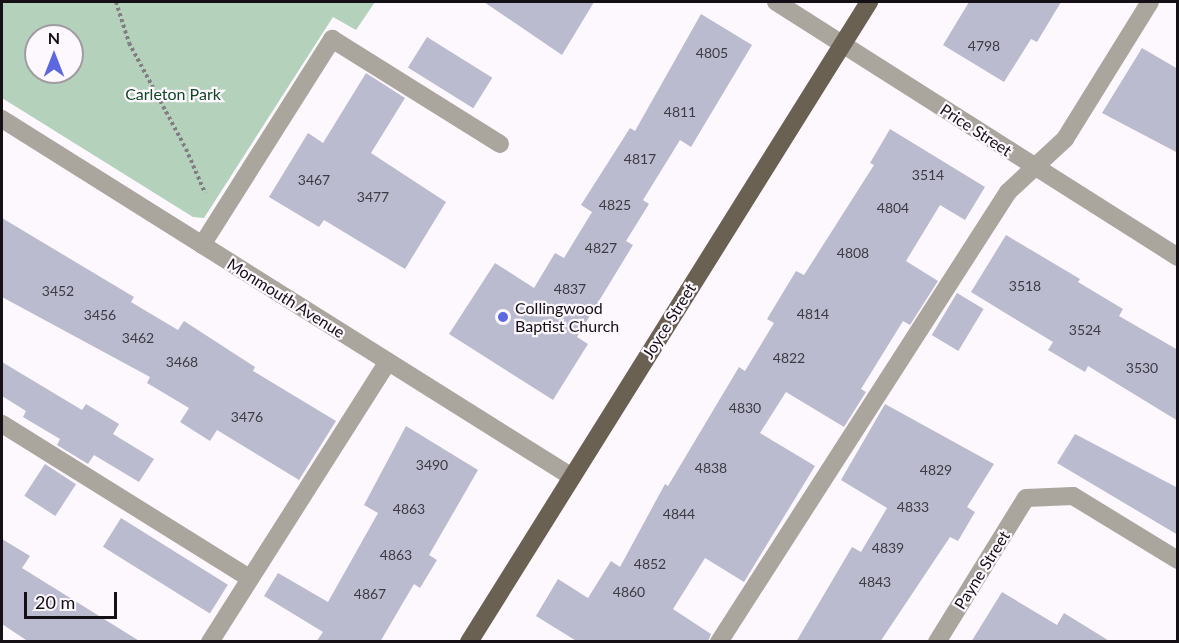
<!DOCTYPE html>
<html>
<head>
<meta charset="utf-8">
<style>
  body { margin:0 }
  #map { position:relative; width:1179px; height:643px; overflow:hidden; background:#fdf7fe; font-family:Lato,sans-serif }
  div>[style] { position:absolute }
  .green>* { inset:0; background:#b4d1bb }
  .building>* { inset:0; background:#bbbbd0; transform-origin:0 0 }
  .path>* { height:4px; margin-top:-2px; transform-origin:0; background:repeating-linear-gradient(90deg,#827c83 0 3px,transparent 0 6px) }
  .minor>* { height:18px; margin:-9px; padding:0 9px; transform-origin:9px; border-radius:9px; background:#aaa59d }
  .major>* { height:18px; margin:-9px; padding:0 9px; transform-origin:9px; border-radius:9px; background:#6a6153 }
  .dots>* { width:16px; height:16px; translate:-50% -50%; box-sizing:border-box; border:3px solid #fdf7fe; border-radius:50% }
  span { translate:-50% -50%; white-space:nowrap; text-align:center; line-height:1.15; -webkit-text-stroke:4.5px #fdf7fe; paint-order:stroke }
  .number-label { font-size:14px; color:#3e3b44 }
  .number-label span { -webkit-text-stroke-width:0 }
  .park-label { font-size:16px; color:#104826 }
  .street-label { font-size:16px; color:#151016 }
  .poi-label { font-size:16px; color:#151016 }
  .left { translate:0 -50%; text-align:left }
  .frame { position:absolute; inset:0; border:3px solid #151016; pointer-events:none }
  .north { position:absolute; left:24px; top:24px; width:60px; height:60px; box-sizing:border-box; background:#fdf7fe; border:2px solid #a09ba1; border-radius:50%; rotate:0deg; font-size:16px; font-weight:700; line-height:24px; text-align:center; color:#151016 }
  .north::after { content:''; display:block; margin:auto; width:21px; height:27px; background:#5c68df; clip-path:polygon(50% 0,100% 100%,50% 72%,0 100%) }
  .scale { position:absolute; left:24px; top:592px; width:93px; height:27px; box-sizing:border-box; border:3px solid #151016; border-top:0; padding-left:8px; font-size:18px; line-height:21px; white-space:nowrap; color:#151016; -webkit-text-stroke:4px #fdf7fe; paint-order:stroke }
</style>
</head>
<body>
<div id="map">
  <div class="green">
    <div style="clip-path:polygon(evenodd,2px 2px,375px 2px,356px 30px,333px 17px,204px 218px,193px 217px,2px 98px,2px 2px,36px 36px,72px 36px,72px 72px,36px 72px,36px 36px)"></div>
  </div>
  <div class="building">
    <div style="clip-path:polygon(484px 2px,594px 2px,562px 55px)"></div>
    <div style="clip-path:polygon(969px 2px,1061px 2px,1037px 42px,1031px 39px,1004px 82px,943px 45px)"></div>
    <div style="clip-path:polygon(701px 14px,752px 45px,691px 147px,680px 140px,643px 200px,649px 204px,626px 241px,633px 245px,577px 337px,588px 344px,553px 400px,449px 334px,495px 263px,534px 288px,555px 253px,564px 258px,592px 212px,581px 205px,630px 128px,635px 131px)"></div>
    <div style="left:427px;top:37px;width:77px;height:36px;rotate:32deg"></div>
    <div style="clip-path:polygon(1142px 48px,1178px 69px,1178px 153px,1102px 113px)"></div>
    <div style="clip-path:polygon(366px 73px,405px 98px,371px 153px,446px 202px,405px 269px,324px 220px,319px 227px,269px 197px,308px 133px,323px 143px)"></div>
    <div style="clip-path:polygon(890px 129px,985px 187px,965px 220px,940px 205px,906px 261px,938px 281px,910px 325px,903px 321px,861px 389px,866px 392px,844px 427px,786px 392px,760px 433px,815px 466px,744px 582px,705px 558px,673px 609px,711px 634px,708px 642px,578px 642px,536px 616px,558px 579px,588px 598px,611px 561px,620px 567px,665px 484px,668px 486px,739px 367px,745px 371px,774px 323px,767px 319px,796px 271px,804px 275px,874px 165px,870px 163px)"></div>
    <div style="clip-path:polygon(2px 218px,134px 297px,131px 302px,178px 330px,184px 321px,255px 367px,253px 371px,336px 421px,299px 480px,217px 430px,210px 441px,180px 422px,189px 408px,147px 383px,150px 377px,2px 297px)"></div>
    <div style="clip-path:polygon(1006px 235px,1080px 279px,1078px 282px,1123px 309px,1119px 316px,1178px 350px,1178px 421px,1088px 366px,1085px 372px,1048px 350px,1053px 342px,971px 292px)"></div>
    <div style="left:957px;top:293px;width:31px;height:49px;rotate:31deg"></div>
    <div style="clip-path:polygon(2px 362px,82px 410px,86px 404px,119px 424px,113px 434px,154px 459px,139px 482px,94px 455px,88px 464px,57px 445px,60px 439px,23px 417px,26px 411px,2px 396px)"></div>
    <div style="clip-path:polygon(885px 404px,994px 464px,967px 507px,975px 512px,958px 541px,950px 537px,880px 642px,796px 642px,852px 547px,861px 552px,887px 508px,841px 480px)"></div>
    <div style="clip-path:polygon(406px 426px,478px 470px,429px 555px,437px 560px,420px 588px,414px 584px,380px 642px,316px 642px,323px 632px,264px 596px,278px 573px,328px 602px,378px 513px,364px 505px)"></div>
    <div style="clip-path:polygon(1075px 434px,1178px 488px,1178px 535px,1057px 463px)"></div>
    <div style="left:45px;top:464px;width:37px;height:38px;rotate:33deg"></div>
    <div style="left:121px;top:518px;width:126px;height:34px;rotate:32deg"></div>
    <div style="clip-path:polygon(2px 539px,30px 556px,22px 568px,141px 642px,29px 642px,2px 624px)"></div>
    <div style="clip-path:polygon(1002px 592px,1057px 625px,1064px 613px,1111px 642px,971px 642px)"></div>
  </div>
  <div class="path">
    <div style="left:116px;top:2px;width:43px;rotate:72.4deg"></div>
    <div style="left:129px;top:43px;width:120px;rotate:61.7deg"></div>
    <div style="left:186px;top:149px;width:48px;rotate:66.6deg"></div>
  </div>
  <div class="minor">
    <div style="left:776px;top:2px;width:476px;rotate:32.4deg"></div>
    <div style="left:2px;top:119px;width:673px;rotate:32.13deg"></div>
    <div style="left:202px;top:245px;width:244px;rotate:-57.7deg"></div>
    <div style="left:332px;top:39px;width:198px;rotate:32deg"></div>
    <div style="left:2px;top:424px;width:291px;rotate:31.9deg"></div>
    <div style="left:210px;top:642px;width:332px;rotate:-57.6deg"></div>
    <div style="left:719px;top:642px;width:535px;rotate:-57.29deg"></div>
    <div style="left:1008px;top:192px;width:78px;rotate:-42.9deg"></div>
    <div style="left:1065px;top:139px;width:161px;rotate:-58.2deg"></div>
    <div style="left:937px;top:642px;width:169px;rotate:-58.3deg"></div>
    <div style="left:1026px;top:498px;width:47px;rotate:-2.4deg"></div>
    <div style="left:1073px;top:496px;width:123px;rotate:31.4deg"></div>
  </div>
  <div class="major">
    <div style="left:469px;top:642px;width:755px;rotate:-57.99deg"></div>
  </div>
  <div class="dots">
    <div style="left:503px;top:317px;background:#5c68df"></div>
  </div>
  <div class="number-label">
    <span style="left:984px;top:46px">4798</span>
    <span style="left:712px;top:53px">4805</span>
    <span style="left:680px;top:112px">4811</span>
    <span style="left:640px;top:159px">4817</span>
    <span style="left:928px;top:175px">3514</span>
    <span style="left:314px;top:180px">3467</span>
    <span style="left:373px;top:197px">3477</span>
    <span style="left:615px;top:205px">4825</span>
    <span style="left:893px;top:208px">4804</span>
    <span style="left:601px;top:248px">4827</span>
    <span style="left:853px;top:253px">4808</span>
    <span style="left:1025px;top:286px">3518</span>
    <span style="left:570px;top:289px">4837</span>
    <span style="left:58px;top:291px">3452</span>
    <span style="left:813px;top:314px">4814</span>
    <span style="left:100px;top:315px">3456</span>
    <span style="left:1085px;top:330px">3524</span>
    <span style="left:138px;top:338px">3462</span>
    <span style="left:789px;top:358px">4822</span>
    <span style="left:182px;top:362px">3468</span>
    <span style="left:1142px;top:368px">3530</span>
    <span style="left:745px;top:408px">4830</span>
    <span style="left:247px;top:417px">3476</span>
    <span style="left:432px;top:465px">3490</span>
    <span style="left:711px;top:468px">4838</span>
    <span style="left:936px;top:470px">4829</span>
    <span style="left:913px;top:507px">4833</span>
    <span style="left:409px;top:509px">4863</span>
    <span style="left:679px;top:514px">4844</span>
    <span style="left:888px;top:548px">4839</span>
    <span style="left:396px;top:555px">4863</span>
    <span style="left:650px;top:564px">4852</span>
    <span style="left:875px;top:582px">4843</span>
    <span style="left:629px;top:592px">4860</span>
    <span style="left:370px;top:594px">4867</span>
  </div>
  <div class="park-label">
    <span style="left:173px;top:94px">Carleton Park</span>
  </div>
  <div class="street-label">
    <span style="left:976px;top:130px;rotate:33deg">Price Street</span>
    <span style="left:286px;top:298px;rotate:32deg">Monmouth Avenue</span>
    <span style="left:669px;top:321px;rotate:-58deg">Joyce Street</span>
    <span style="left:982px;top:570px;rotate:-58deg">Payne Street</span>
  </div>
  <div class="poi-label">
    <span class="left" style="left:515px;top:317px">Collingwood<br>Baptist Church</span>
  </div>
  <div class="frame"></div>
  <div class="north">N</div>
  <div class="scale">20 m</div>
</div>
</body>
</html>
